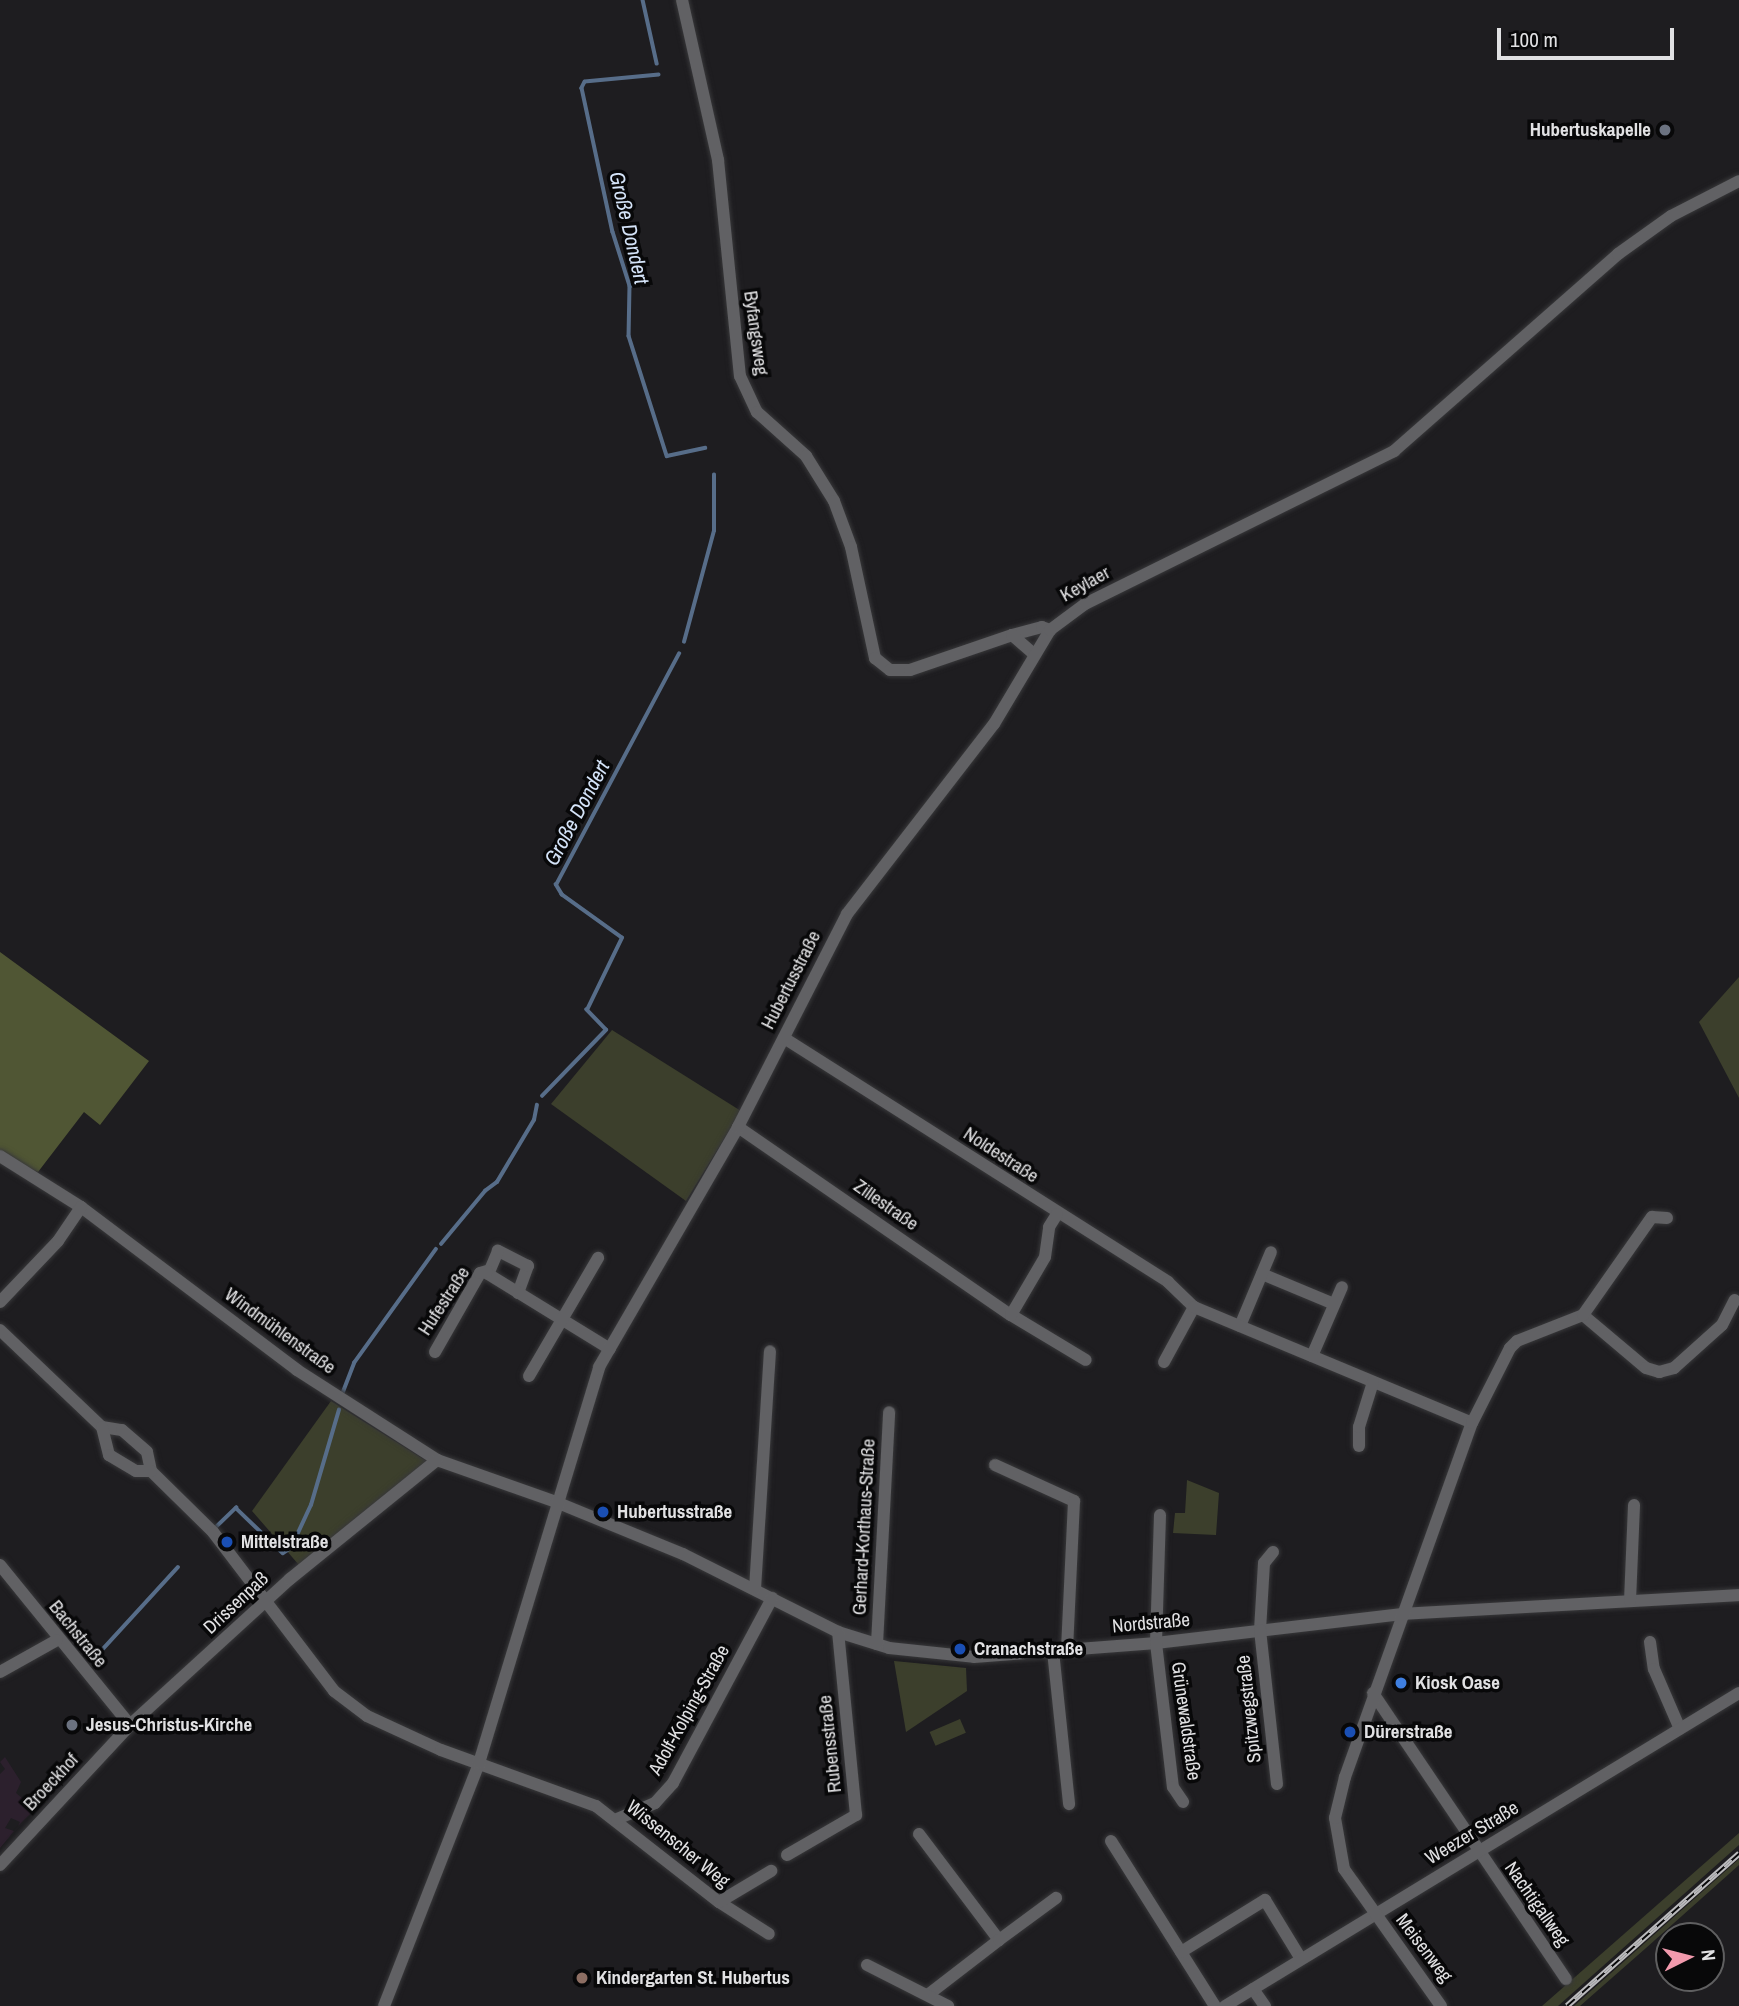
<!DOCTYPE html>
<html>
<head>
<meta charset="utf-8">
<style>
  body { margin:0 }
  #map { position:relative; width:1739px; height:2006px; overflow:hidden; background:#1e1d20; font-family:"Archivo Narrow",sans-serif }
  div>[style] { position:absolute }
  .education>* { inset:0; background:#2c202d }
  .green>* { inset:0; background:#3c3f2c; transform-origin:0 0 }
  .forest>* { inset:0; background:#505634 }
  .stream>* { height:3.5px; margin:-1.75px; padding:0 1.75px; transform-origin:1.75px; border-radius:1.75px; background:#576d89 }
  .roads { filter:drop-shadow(0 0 2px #38383a) drop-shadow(0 0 2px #38383a) }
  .minor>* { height:12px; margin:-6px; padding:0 6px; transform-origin:6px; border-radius:6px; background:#616164 }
  .rail>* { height:6px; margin-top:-3px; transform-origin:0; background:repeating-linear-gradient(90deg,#080809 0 10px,#bbbbbd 0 20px); box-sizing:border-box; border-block:2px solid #bbbbbd }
  .dots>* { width:19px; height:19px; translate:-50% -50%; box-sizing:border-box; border:4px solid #080809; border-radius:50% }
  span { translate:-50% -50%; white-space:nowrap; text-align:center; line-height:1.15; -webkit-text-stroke:7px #080809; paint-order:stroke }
  .poi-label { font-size:19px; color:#e1e1e3; font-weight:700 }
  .right { translate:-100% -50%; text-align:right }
  .left { translate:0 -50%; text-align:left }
  .street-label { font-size:19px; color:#e1e1e3 }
  .water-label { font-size:21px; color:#d5e4f9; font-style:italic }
  .north { position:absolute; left:1655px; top:1922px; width:70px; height:70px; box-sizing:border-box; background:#080809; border:2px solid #5f5f60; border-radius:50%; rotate:84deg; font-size:19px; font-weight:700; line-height:28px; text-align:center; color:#e1e1e3 }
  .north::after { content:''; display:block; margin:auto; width:24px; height:32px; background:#f29aad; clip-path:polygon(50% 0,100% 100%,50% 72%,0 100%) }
  .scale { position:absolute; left:1497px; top:28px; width:177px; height:32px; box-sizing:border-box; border:4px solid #e1e1e3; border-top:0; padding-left:9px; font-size:21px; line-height:24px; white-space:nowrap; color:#e1e1e3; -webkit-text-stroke:5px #080809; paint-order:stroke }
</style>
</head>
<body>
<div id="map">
  <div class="education">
    <div style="clip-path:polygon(5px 1757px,21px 1782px,16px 1793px,35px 1809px,18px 1826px,20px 1822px,11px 1818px,5px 1828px,14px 1831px,0 1848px,0 1774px,5px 1769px,0 1762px)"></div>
  </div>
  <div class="green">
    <div style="clip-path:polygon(1739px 977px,1739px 1098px,1699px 1022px)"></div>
    <div style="clip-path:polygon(612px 1030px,741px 1111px,686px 1201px,551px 1104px)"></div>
    <div style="clip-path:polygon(331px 1401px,428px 1462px,299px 1565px,252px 1511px)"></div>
    <div style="clip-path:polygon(1187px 1480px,1219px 1493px,1216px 1535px,1173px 1533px,1175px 1513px,1185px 1513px)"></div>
    <div style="clip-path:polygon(894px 1661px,966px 1668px,967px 1691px,906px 1732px)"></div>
    <div style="left:960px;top:1719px;width:15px;height:33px;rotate:67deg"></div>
    <div style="clip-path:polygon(1739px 1833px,1739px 1845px,1558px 2006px,1542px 2006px)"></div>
    <div style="clip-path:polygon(1739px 1859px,1739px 1865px,1646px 1948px,1580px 2006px,1574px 2006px)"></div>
  </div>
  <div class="forest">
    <div style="clip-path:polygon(0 952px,149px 1061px,100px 1125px,84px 1112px,38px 1172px,0 1154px)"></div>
  </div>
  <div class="stream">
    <div style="left:643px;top:0;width:65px;rotate:77.5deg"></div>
    <div style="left:659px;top:75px;width:74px;rotate:174.6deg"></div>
    <div style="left:585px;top:82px;width:7px;rotate:117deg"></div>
    <div style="left:582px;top:88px;width:147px;rotate:77.9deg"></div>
    <div style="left:613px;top:232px;width:57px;rotate:72.5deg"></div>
    <div style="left:630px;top:286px;width:50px;rotate:91.1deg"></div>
    <div style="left:629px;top:336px;width:126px;rotate:72.4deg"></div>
    <div style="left:667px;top:456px;width:39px;rotate:-12deg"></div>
    <div style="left:684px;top:642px;width:115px;rotate:-74.9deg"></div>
    <div style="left:714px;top:531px;width:56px;rotate:-90deg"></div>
    <div style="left:542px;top:1096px;width:92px;rotate:-45.9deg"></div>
    <div style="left:606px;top:1030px;width:28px;rotate:-134deg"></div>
    <div style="left:587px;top:1010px;width:80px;rotate:-64.1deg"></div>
    <div style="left:622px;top:938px;width:74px;rotate:-144.4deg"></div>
    <div style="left:562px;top:895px;width:12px;rotate:-121deg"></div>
    <div style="left:556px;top:885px;width:262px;rotate:-62deg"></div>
    <div style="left:441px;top:1244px;width:69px;rotate:-50.3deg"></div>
    <div style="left:485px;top:1191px;width:15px;rotate:-37deg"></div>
    <div style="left:497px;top:1182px;width:72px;rotate:-59.2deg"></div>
    <div style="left:534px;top:1120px;width:15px;rotate:-79deg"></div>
    <div style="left:343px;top:1392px;width:31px;rotate:-69deg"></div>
    <div style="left:354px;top:1363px;width:140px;rotate:-54.3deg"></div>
    <div style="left:216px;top:1527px;width:28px;rotate:-44deg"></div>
    <div style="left:236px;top:1508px;width:65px;rotate:43.8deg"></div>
    <div style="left:283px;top:1553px;width:9px;rotate:-32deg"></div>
    <div style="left:291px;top:1548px;width:47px;rotate:-65.1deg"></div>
    <div style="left:311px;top:1505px;width:99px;rotate:-73.6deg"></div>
    <div style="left:92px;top:1661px;width:127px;rotate:-47.5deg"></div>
  </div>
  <div class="roads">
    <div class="minor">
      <div style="left:682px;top:0;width:164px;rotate:77.3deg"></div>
      <div style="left:718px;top:160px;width:217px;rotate:84.2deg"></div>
      <div style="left:740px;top:376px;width:40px;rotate:65deg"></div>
      <div style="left:757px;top:412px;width:66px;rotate:41.9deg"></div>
      <div style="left:806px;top:456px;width:53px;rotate:58.1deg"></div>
      <div style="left:834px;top:501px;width:49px;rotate:69.7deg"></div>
      <div style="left:851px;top:547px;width:114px;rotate:77.8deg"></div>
      <div style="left:875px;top:658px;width:19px;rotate:39deg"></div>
      <div style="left:890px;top:670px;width:20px"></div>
      <div style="left:910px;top:670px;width:108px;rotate:-18.9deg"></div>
      <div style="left:1012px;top:635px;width:31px;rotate:-15deg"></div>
      <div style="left:1042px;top:627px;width:9px;rotate:21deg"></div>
      <div style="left:1012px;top:635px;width:29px;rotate:41deg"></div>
      <div style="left:784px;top:1038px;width:455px;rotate:32.4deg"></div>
      <div style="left:1168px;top:1282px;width:36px;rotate:44deg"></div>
      <div style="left:738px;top:1127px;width:331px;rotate:34.6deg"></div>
      <div style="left:1011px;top:1315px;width:87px;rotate:31deg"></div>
      <div style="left:0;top:1156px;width:96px;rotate:32.2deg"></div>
      <div style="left:81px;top:1207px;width:271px;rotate:37deg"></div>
      <div style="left:297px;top:1370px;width:166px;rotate:32.7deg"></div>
      <div style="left:437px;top:1460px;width:126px;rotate:19.4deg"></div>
      <div style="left:556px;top:1502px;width:137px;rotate:22.3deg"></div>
      <div style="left:683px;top:1554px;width:174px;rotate:26.7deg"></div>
      <div style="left:838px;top:1632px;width:53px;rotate:17.4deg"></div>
      <div style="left:889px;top:1648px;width:85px;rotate:6deg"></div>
      <div style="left:974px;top:1657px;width:183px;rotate:-4.4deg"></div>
      <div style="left:1156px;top:1643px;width:248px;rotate:-6.7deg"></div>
      <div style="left:1402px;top:1614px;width:338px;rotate:-3.2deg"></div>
      <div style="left:1262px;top:1274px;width:78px;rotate:22.6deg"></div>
      <div style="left:518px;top:1293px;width:29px;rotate:-70deg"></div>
      <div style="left:528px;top:1266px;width:34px;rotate:-153deg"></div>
      <div style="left:498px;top:1251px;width:25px;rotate:113deg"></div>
      <div style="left:488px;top:1274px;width:143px;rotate:31.6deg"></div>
      <div style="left:0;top:1302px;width:84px;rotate:-46.4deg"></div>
      <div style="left:58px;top:1241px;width:41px;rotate:-55.9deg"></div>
      <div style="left:1011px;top:1315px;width:67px;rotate:-59.6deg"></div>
      <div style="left:1045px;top:1257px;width:30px;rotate:-82deg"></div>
      <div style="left:1049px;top:1227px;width:15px;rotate:-58deg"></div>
      <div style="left:1583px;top:1315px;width:82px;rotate:40.1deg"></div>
      <div style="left:1646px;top:1368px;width:14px;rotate:17deg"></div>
      <div style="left:1659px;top:1372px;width:16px;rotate:-15deg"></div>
      <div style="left:1674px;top:1368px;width:64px;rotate:-41.9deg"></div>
      <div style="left:1722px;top:1325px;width:28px;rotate:-63deg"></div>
      <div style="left:1240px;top:1326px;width:80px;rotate:-67.3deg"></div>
      <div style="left:0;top:1330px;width:141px;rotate:43.6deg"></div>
      <div style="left:102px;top:1427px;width:20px;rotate:9deg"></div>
      <div style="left:122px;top:1430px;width:33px;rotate:41deg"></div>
      <div style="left:147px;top:1452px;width:19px;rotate:78deg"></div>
      <div style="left:151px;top:1471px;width:87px;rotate:44.5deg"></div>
      <div style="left:213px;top:1532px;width:200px;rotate:52.7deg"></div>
      <div style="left:334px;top:1691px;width:41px;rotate:37.1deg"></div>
      <div style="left:367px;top:1716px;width:81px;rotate:24.7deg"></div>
      <div style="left:441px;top:1750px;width:165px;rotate:19.9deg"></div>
      <div style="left:596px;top:1806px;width:156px;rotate:38deg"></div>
      <div style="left:719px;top:1902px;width:59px;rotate:32.6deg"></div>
      <div style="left:435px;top:1352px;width:91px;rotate:-60.3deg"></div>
      <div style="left:480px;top:1273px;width:7px;rotate:-16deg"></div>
      <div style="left:1312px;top:1356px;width:75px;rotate:-66.5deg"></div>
      <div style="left:1164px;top:1362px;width:63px;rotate:-61.4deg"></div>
      <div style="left:1194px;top:1307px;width:301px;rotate:22.6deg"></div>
      <div style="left:529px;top:1376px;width:137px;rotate:-59.7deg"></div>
      <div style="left:102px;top:1427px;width:29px;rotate:76deg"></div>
      <div style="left:109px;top:1455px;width:31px;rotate:31deg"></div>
      <div style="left:136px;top:1471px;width:15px"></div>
      <div style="left:1359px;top:1446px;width:19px;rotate:-90deg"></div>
      <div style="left:1359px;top:1427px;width:47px;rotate:-72.7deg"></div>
      <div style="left:995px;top:1465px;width:87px;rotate:24.5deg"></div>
      <div style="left:1074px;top:1501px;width:148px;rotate:92.7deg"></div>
      <div style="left:1160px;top:1515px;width:128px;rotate:91.8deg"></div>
      <div style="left:1156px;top:1643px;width:145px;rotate:83.3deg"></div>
      <div style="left:1173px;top:1787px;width:18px;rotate:56deg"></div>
      <div style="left:1273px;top:1552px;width:14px;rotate:129deg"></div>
      <div style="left:1264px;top:1563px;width:67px;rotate:93.4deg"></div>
      <div style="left:1260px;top:1630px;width:155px;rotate:83.7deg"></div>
      <div style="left:0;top:1565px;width:206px;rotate:50.9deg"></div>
      <div style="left:755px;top:1589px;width:238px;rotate:-86.4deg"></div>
      <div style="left:1630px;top:1601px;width:96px;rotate:-87.6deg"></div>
      <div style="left:1650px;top:1642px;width:27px;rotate:82deg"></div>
      <div style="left:1654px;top:1669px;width:65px;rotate:66.6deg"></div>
      <div style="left:877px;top:1644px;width:232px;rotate:-87deg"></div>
      <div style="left:1053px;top:1651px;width:154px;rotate:84deg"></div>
      <div style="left:0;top:1672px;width:65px;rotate:-29.3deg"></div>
      <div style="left:1373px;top:1693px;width:345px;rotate:56deg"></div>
      <div style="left:617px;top:1819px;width:41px;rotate:-22.8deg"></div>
      <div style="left:655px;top:1803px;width:27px;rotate:-48deg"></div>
      <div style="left:673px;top:1783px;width:210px;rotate:-61.8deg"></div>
      <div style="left:919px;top:1834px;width:133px;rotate:53deg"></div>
      <div style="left:999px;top:1940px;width:88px;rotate:142.4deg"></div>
      <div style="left:1111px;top:1841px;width:195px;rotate:57.8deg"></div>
      <div style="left:787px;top:1855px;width:80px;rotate:-30.1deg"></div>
      <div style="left:856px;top:1815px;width:184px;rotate:-95.6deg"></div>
      <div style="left:0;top:1865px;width:191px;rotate:-47.1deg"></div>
      <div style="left:130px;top:1725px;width:217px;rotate:-42.4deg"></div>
      <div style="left:290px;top:1579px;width:189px;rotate:-39deg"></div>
      <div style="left:719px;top:1902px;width:61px;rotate:-30.8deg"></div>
      <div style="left:999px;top:1940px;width:71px;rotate:-36.4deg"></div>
      <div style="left:1181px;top:1952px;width:99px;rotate:-31.8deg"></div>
      <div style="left:1265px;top:1900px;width:69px;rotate:58.6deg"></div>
      <div style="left:867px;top:1965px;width:91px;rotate:26.8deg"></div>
      <div style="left:1253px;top:1989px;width:21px;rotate:55deg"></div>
      <div style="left:384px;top:2006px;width:261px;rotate:-68.6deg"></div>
      <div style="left:479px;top:1763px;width:414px;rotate:-73.1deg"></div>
      <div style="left:599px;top:1367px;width:277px;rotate:-59.9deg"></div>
      <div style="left:738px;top:1127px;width:239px;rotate:-62.9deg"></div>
      <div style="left:847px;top:914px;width:240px;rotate:-52.3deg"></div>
      <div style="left:994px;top:724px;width:109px;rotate:-59.2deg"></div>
      <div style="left:1050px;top:630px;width:44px;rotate:-36.6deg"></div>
      <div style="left:1085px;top:604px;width:345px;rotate:-26.3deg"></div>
      <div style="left:1394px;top:451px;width:298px;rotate:-41.3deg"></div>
      <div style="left:1618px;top:254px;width:65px;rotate:-35.6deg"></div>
      <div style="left:1671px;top:216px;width:76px;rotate:-27.2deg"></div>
      <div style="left:1225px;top:2006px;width:602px;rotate:-31.34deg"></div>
      <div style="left:1441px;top:2006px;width:168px;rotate:-125.3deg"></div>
      <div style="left:1344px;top:1869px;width:52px;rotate:-100deg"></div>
      <div style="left:1335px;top:1818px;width:42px;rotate:-76.3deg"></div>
      <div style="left:1345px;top:1777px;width:376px;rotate:-70.3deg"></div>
      <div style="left:1472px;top:1423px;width:84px;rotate:-63.1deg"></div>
      <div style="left:1510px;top:1348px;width:10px;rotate:-45deg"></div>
      <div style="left:1517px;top:1341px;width:71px;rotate:-21.5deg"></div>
      <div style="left:1583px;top:1315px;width:120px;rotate:-54.9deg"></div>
      <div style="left:1652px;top:1217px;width:15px;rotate:4deg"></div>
    </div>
  </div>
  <div class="rail">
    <div style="left:1567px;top:2006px;width:230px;rotate:-41.5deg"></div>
  </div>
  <div class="dots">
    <div style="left:1665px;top:130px;background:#6b7280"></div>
    <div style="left:603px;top:1512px;background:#1a4fb4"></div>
    <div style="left:227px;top:1542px;background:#1a4fb4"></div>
    <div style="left:960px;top:1649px;background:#1a4fb4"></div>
    <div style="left:1401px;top:1683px;background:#3f7fe0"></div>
    <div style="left:72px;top:1725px;background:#6b7280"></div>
    <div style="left:1350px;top:1732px;background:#1a4fb4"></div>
    <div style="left:582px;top:1978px;background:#8d6e63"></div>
  </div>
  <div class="poi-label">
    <span class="right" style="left:1651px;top:130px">Hubertuskapelle</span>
    <span class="left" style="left:617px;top:1512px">Hubertusstraße</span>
    <span class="left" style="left:241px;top:1542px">Mittelstraße</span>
    <span class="left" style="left:974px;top:1649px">Cranachstraße</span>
    <span class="left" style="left:1415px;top:1683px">Kiosk Oase</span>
    <span class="left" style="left:86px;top:1725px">Jesus-Christus-Kirche</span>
    <span class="left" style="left:1364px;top:1732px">Dürerstraße</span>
    <span class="left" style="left:596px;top:1978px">Kindergarten St. Hubertus</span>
  </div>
  <div class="street-label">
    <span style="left:756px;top:333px;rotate:82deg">Byfangsweg</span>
    <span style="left:1085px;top:584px;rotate:-29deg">Keylaer</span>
    <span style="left:791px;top:980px;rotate:-63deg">Hubertusstraße</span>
    <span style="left:1001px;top:1155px;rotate:33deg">Noldestraße</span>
    <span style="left:886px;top:1205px;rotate:35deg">Zillestraße</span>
    <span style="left:444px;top:1301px;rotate:-57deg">Hufestraße</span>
    <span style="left:280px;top:1331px;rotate:36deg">Windmühlenstraße</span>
    <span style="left:864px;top:1527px;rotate:-87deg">Gerhard-Korthaus-Straße</span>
    <span style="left:236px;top:1603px;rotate:-43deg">Drissenpaß</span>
    <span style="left:1151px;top:1623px;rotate:-5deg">Nordstraße</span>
    <span style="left:78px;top:1634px;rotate:51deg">Bachstraße</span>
    <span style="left:1249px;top:1709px;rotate:-96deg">Spitzwegstraße</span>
    <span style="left:689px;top:1710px;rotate:-61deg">Adolf-Kolping-Straße</span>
    <span style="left:1186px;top:1721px;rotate:82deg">Grünewaldstraße</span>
    <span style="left:830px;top:1744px;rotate:-96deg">Rubensstraße</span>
    <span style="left:51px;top:1782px;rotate:-47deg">Broeckhof</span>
    <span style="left:1472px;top:1833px;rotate:-31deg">Weezer Straße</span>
    <span style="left:678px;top:1844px;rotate:39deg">Wissenscher Weg</span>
    <span style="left:1537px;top:1904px;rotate:55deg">Nachtigallweg</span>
    <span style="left:1424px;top:1948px;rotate:53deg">Meisenweg</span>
  </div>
  <div class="water-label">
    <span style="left:629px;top:228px;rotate:77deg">Große Dondert</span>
    <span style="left:577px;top:813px;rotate:-62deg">Große Dondert</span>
  </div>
  <div class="north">N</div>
  <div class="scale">100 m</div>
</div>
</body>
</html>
